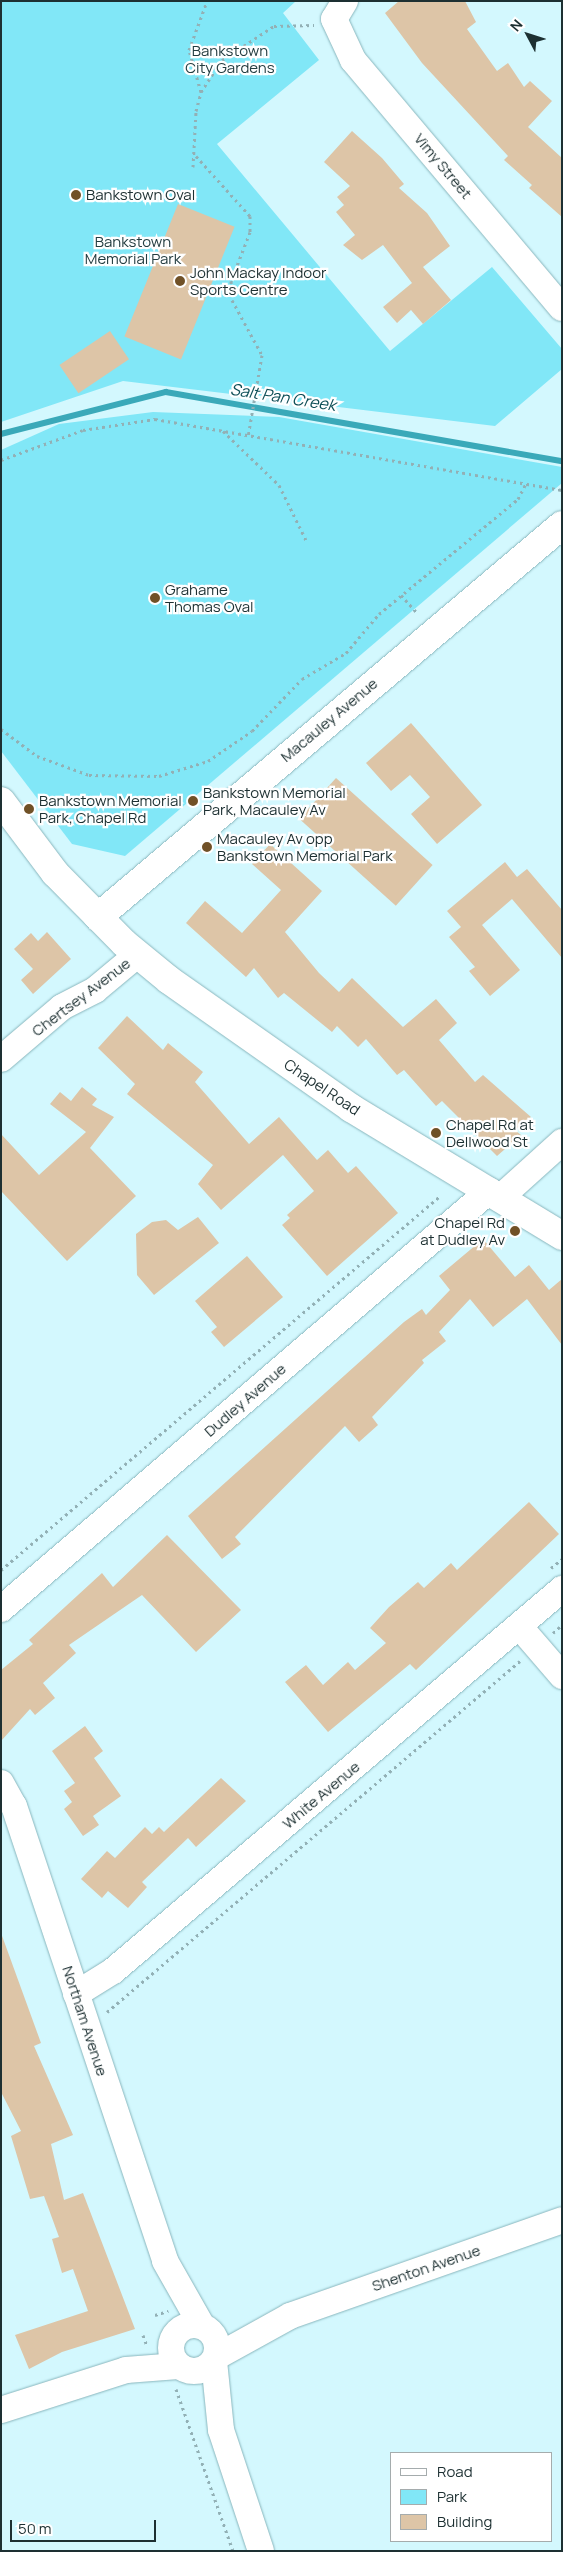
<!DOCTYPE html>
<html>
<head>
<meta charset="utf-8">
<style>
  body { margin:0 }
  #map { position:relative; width:563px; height:2552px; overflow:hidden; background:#d3f8fe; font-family:Manrope,sans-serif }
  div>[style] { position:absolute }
  .green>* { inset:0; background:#81e7f7 }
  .stream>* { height:5.5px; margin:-2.75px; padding:0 2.75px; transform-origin:2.75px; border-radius:2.75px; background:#3aa9b9 }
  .building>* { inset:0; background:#ddc5a7; transform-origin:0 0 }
  .path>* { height:3px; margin-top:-1.5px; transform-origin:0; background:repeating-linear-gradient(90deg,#92b0b5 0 2.5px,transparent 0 6.5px) }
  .roads { filter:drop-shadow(0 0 1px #89b6bd) drop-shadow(0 0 1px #89b6bd) }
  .minor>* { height:26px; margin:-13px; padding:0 13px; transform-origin:13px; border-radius:13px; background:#fff }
  .minor>.ring { margin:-13px; padding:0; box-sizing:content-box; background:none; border:26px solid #fff; border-radius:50% }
  .major>* { height:28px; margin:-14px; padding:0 14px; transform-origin:14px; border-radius:14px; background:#fff }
  .dots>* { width:14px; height:14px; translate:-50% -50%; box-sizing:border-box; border:2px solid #fff; border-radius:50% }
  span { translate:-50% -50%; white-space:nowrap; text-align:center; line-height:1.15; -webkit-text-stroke:4.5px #fff; paint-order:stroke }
  .park-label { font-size:15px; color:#243d41 }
  .street-label { font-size:15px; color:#1d3032 }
  .poi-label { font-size:15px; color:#1d3032 }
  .left { translate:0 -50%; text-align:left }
  .right { translate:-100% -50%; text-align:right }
  .water-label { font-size:16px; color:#0e4f57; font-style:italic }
  .frame { position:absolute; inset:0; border:2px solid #1d3032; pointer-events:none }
  .legend { position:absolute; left:390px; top:2452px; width:162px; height:90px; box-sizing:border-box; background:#fff; border:1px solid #a5acad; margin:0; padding:6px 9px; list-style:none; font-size:15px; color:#1d3032 }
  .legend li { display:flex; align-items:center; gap:10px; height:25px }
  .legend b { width:25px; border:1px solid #a5acad }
  .north { position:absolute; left:503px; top:10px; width:50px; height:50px; -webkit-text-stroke:4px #fff; paint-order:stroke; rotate:310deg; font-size:14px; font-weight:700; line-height:20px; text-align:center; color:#1d3032 }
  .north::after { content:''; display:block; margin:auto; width:18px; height:22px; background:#1d3032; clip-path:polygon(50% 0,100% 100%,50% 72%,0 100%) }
  .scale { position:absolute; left:10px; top:2520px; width:146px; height:22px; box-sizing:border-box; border:2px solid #1d3032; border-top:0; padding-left:6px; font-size:15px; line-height:18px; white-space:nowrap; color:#1d3032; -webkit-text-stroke:4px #fff; paint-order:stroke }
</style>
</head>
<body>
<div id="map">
  <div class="green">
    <div style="clip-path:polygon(1px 1px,296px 1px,283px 13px,319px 60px,217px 144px,390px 351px,492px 267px,562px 349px,562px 369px,495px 426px,123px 381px,1px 422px)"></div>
    <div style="clip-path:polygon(153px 412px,279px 417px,562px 467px,562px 483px,125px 856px,72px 844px,1px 751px,1px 450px,59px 424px)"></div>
  </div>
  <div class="stream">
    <div style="left:1px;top:434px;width:170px;rotate:-14.3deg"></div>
    <div style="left:166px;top:392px;width:402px;rotate:9.9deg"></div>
  </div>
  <div class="building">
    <div style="clip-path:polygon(399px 1px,465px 1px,476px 22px,467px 29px,497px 71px,508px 63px,524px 87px,530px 81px,552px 101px,528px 127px,562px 158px,562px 217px,529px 188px,532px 185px,504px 160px,508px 156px,422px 63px,385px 13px)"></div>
    <div style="clip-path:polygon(352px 131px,382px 158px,404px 184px,399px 188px,427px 213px,450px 246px,423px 267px,451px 300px,423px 324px,411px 310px,397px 323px,383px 307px,412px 283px,383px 245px,362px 260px,343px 245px,355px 235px,336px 212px,344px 205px,337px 197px,350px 186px,324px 162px)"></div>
    <div style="left:178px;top:204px;width:61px;height:143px;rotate:22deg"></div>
    <div style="left:110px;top:331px;width:34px;height:61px;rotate:56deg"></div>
    <div style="clip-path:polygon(411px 723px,482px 805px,437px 844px,411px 814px,430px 797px,410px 775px,391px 791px,366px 763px)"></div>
    <div style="left:336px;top:778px;width:130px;height:55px;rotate:42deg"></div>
    <div style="clip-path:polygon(270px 844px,322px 891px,285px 932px,319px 973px,339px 992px,352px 978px,403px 1027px,436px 999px,457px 1023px,439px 1040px,475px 1082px,483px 1075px,531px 1117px,515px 1130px,521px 1135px,497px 1156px,442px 1101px,436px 1106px,404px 1070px,397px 1075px,366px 1039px,358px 1047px,337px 1026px,332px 1032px,284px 993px,278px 998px,254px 968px,246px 977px,186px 923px,205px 901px,242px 933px,281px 890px,252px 864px)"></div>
    <div style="clip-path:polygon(505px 862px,517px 877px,527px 869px,562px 910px,562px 958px,512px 899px,482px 925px,520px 970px,490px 996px,469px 971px,475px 967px,449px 937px,461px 927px,447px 911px)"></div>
    <div style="clip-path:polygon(47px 932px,71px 959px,33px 994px,21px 980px,33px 969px,14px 949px,31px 933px,38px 941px)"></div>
    <div style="clip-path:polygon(127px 1016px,163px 1050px,168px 1043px,203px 1072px,195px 1082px,249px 1144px,279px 1117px,317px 1160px,328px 1150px,348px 1173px,356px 1166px,398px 1213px,327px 1276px,282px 1225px,290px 1218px,287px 1215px,314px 1191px,283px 1155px,221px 1210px,198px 1184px,213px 1165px,127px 1094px,135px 1084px,98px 1048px)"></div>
    <div style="clip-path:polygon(82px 1087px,97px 1099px,92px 1105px,114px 1117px,90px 1148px,136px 1196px,67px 1261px,1px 1191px,1px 1134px,39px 1175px,86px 1132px,50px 1104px,60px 1092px,71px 1101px)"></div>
    <div style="clip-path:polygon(198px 1217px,219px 1243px,154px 1295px,137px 1275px,136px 1234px,152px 1222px,166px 1220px,178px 1230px)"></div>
    <div style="clip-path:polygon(483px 1239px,515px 1277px,529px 1265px,549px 1290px,562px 1279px,562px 1345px,527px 1299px,493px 1327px,470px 1299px,439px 1332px,446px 1341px,422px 1360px,424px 1363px,372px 1417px,378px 1425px,359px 1442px,345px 1426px,235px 1537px,241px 1544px,222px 1559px,188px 1516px,404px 1322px,422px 1309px,426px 1315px,450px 1290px,439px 1276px)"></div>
    <div style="clip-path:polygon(247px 1256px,283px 1297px,224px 1347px,211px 1332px,217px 1327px,195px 1301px)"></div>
    <div style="clip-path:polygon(529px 1502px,559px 1534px,416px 1670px,410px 1664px,328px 1732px,285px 1682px,306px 1665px,323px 1685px,348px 1662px,355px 1670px,386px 1643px,370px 1628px,389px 1607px,418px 1582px,424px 1588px,451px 1563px,457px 1570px)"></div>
    <div style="clip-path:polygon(167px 1535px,241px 1610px,196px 1652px,142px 1595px,69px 1645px,76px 1653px,43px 1683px,55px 1698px,35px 1715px,30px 1709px,1px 1741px,1px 1670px,33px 1644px,29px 1640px,102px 1573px,113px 1587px)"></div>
    <div style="clip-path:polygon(85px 1726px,103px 1751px,94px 1758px,121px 1796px,93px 1816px,99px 1825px,83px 1836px,64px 1809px,72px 1802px,64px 1791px,75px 1783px,52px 1751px)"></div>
    <div style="clip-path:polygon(221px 1778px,246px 1801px,196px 1847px,188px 1838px,142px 1882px,147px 1887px,128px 1908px,108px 1891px,102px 1898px,81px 1879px,107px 1851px,115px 1858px,145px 1827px,152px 1834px,159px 1827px,164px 1832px)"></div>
    <div style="clip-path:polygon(1px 1933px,41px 2043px,34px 2046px,73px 2135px,51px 2144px,64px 2200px,83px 2193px,135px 2329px,62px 2352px,29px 2369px,15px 2335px,88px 2311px,73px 2269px,62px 2273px,52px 2239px,59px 2237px,44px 2196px,30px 2199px,11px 2136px,21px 2131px,1px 2092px)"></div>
  </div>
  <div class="path">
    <div style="left:201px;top:92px;width:44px;rotate:-105.9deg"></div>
    <div style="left:189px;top:50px;width:52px;rotate:-69.8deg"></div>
    <div style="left:196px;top:156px;width:81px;rotate:48deg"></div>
    <div style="left:250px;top:216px;width:16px;rotate:90deg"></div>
    <div style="left:250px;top:232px;width:53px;rotate:111.2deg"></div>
    <div style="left:231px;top:281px;width:19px;rotate:87deg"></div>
    <div style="left:232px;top:300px;width:63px;rotate:61.4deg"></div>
    <div style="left:262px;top:355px;width:83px;rotate:99.7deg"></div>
    <div style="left:193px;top:167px;width:56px;rotate:-86.9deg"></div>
    <div style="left:196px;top:111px;width:20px;rotate:-75deg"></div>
    <div style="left:201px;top:92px;width:38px;rotate:-57deg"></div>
    <div style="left:222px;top:60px;width:62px;rotate:-33.2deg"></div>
    <div style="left:274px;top:26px;width:40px;rotate:-1.4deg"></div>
    <div style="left:223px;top:431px;width:78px;rotate:44deg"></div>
    <div style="left:279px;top:485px;width:61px;rotate:63.9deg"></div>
    <div style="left:1px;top:460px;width:87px;rotate:-20.1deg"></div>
    <div style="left:83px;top:430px;width:73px;rotate:-8.7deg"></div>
    <div style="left:155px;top:419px;width:413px;rotate:9.9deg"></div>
    <div style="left:401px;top:595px;width:24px;rotate:48deg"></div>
    <div style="left:1px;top:729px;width:45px;rotate:36.9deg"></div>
    <div style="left:37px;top:756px;width:55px;rotate:20.1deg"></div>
    <div style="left:89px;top:775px;width:70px;rotate:0.8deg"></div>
    <div style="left:159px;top:776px;width:51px;rotate:-17deg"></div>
    <div style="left:208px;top:761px;width:53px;rotate:-34.3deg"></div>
    <div style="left:252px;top:731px;width:72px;rotate:-46.1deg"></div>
    <div style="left:302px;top:679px;width:51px;rotate:-30.6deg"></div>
    <div style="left:346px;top:653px;width:51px;rotate:-49.8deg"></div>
    <div style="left:379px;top:614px;width:180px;rotate:-39.6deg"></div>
    <div style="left:518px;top:499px;width:16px;rotate:-63deg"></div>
    <div style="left:551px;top:1568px;width:14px;rotate:-39deg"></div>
    <div style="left:1px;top:1570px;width:575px;rotate:-40.42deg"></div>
    <div style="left:553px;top:1633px;width:12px;rotate:-42deg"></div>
    <div style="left:107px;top:2012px;width:542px;rotate:-40.36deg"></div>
    <div style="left:155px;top:2315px;width:14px;rotate:-17deg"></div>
    <div style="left:143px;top:2335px;width:12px;rotate:70deg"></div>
    <div style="left:176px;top:2389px;width:172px;rotate:70.6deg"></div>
  </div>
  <div class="roads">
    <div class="minor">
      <div style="left:345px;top:1px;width:21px;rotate:121deg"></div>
      <div style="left:334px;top:19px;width:45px;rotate:65.1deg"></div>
      <div style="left:353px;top:60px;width:324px;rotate:49.9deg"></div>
      <div style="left:1px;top:1059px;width:80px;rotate:-40.4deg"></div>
      <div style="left:62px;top:1007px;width:37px;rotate:-27deg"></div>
      <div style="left:95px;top:990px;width:55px;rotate:-39.8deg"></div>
      <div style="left:500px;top:1198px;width:84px;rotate:-42.1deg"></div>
      <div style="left:1px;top:1609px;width:643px;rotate:-40.58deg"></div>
      <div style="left:519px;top:1626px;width:66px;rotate:49.3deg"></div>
      <div style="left:1px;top:1783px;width:26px;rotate:61deg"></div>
      <div style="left:14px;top:1806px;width:479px;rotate:71.6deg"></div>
      <div style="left:165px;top:2261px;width:75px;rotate:60.4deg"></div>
      <div style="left:76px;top:1994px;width:44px;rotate:-31.9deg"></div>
      <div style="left:113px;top:1971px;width:590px;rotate:-40.39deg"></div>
      <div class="ring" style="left:171px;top:2325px;width:20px;height:20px"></div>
      <div style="left:216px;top:2357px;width:85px;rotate:-29deg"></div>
      <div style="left:290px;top:2316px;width:288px;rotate:-19.4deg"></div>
      <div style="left:214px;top:2361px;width:69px;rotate:84.2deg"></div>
      <div style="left:221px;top:2430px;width:127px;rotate:71.7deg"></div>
      <div style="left:1px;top:2410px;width:131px;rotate:-17.7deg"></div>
      <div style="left:126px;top:2370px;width:52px;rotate:-4.4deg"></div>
    </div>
    <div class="major">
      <div style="left:1px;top:801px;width:90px;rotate:53.1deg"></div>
      <div style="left:55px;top:873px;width:98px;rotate:45.4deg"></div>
      <div style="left:124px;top:943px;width:58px;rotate:39.4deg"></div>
      <div style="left:169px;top:980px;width:223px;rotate:35.1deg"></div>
      <div style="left:351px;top:1108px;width:247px;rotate:31.2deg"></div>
      <div style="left:98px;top:917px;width:607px;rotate:-40.19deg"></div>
    </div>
  </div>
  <div class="dots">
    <div style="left:76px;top:195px;background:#705127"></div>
    <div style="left:180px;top:281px;background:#705127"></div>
    <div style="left:155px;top:598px;background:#705127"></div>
    <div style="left:193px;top:801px;background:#705127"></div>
    <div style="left:29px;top:809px;background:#705127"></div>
    <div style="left:207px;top:847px;background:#705127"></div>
    <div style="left:436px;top:1133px;background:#705127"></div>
    <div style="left:515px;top:1231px;background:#705127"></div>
  </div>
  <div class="park-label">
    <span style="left:230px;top:59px">Bankstown<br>City Gardens</span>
    <span style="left:133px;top:250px">Bankstown<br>Memorial Park</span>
  </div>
  <div class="street-label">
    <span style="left:443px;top:166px;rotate:50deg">Vimy Street</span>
    <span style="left:329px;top:720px;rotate:-40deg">Macauley Avenue</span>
    <span style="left:81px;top:997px;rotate:-37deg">Chertsey Avenue</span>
    <span style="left:322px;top:1087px;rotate:34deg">Chapel Road</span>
    <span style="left:245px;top:1400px;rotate:-41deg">Dudley Avenue</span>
    <span style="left:321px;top:1795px;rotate:-40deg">White Avenue</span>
    <span style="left:85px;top:2021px;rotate:72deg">Northam Avenue</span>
    <span style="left:426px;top:2268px;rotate:-19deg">Shenton Avenue</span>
  </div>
  <div class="poi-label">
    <span class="left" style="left:86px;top:195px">Bankstown Oval</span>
    <span class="left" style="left:190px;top:281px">John Mackay Indoor<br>Sports Centre</span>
    <span class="left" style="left:165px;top:598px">Grahame<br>Thomas Oval</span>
    <span class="left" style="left:203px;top:801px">Bankstown Memorial<br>Park, Macauley Av</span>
    <span class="left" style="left:39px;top:809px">Bankstown Memorial<br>Park, Chapel Rd</span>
    <span class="left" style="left:217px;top:847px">Macauley Av opp<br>Bankstown Memorial Park</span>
    <span class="left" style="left:446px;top:1133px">Chapel Rd at<br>Dellwood St</span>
    <span class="right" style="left:505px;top:1231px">Chapel Rd<br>at Dudley Av</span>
  </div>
  <div class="water-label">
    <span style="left:283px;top:397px;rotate:9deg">Salt Pan Creek</span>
  </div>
  <div class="frame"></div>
  <ul class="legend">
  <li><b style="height:6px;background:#fff"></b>Road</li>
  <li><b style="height:14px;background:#81e7f7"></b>Park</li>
  <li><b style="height:14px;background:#ddc5a7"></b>Building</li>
  </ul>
  <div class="north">N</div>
  <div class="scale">50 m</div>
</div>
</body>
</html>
